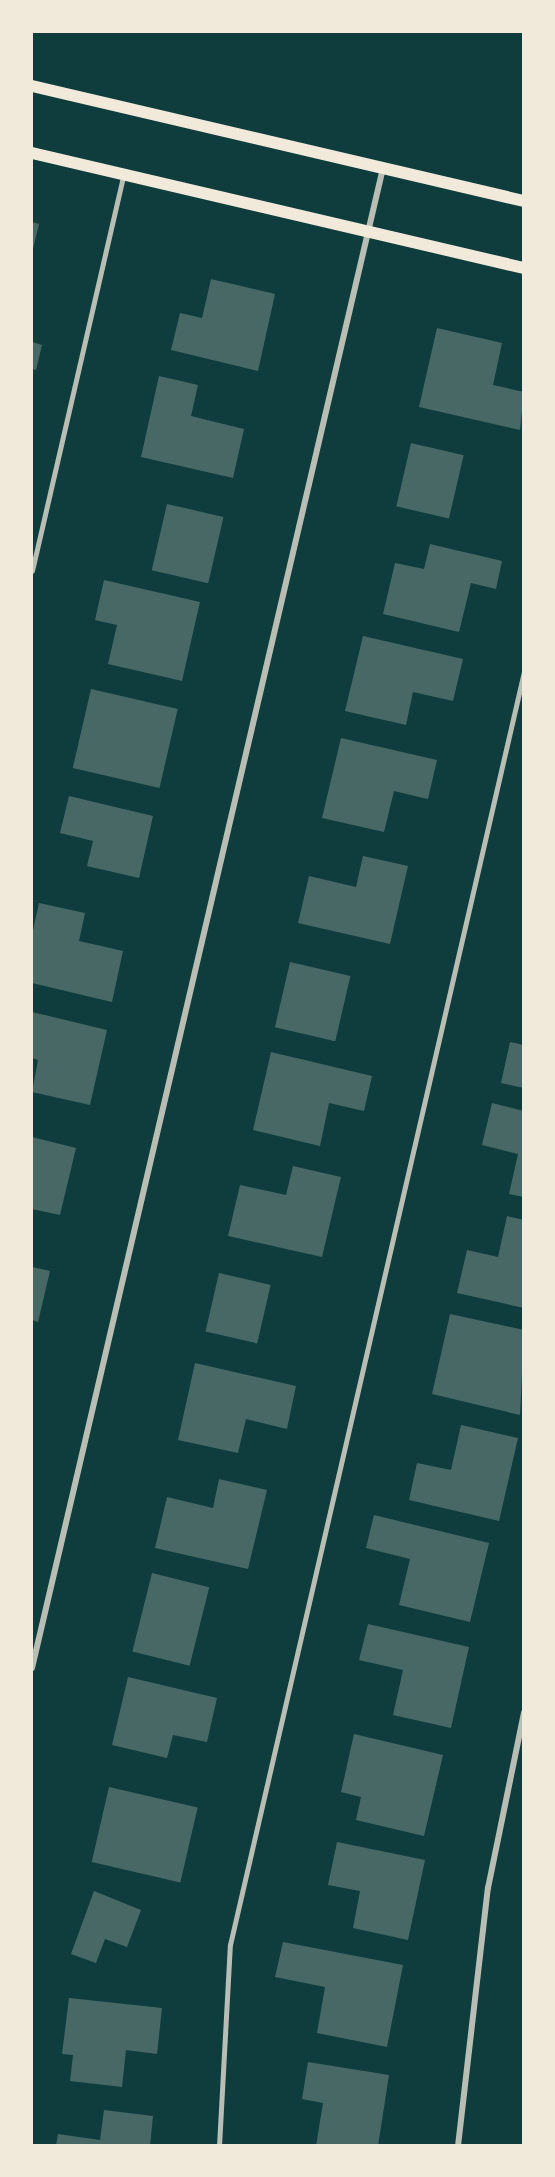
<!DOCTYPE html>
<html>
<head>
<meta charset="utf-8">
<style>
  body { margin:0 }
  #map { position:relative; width:555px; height:2177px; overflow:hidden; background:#0f3d3e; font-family:Barlow,sans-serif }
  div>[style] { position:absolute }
  .building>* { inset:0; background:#486865; transform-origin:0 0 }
  .service>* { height:4.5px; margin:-2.25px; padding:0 2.25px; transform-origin:2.25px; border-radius:2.25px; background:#b8beb3 }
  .minor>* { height:6px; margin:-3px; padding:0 3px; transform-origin:3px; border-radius:3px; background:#b8beb3 }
  .secondary>* { height:12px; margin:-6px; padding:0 6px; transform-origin:6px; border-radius:6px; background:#f1e9da }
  span { translate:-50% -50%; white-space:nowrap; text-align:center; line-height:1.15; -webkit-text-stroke:6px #f1e9da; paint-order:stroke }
  .frame { position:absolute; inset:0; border:33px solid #f1e9da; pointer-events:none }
</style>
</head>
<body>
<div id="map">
  <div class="building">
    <div style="clip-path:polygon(32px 222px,39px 224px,32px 253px)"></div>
    <div style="clip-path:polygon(211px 279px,275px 294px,258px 371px,171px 350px,180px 313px,202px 318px)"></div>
    <div style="clip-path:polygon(437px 328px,502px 343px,493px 385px,524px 392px,520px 430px,419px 407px)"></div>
    <div style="clip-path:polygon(32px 342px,42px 345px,36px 370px,32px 369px)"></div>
    <div style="clip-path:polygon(159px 376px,198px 385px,191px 416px,244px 429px,233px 478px,141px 457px)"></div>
    <div style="left:411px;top:443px;width:54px;height:65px;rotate:13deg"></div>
    <div style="left:167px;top:504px;width:58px;height:68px;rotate:13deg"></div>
    <div style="clip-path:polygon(430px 544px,502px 561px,496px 589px,471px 583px,459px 632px,383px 614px,395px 563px,424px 569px)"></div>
    <div style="clip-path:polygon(104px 580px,200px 602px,182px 681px,108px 664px,117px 625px,95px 620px)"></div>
    <div style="clip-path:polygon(363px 636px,463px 659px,453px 701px,413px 692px,406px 725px,345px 711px)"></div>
    <div style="left:91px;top:689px;width:89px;height:81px;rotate:13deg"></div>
    <div style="clip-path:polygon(341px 738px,437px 760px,428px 799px,394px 791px,384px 832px,322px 818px)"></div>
    <div style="clip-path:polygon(69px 796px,153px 816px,139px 878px,87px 866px,93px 841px,60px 833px)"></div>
    <div style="clip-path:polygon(363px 856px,408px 866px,390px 944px,298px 923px,309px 876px,356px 887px)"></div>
    <div style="clip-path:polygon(39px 903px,85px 913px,79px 941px,123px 951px,112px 1002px,32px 983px,32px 935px)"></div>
    <div style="left:290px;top:962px;width:62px;height:67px;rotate:13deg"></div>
    <div style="clip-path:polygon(32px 1012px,107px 1030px,90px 1105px,32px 1092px,38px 1060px,32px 1058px)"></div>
    <div style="clip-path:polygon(510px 1042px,524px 1045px,524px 1088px,501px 1083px)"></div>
    <div style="clip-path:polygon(271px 1052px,372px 1076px,364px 1111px,329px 1103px,320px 1146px,253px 1130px)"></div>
    <div style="clip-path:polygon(492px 1103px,524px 1111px,524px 1197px,509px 1194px,518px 1154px,482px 1145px)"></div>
    <div style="clip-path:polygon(32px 1137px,76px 1148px,60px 1215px,32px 1209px)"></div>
    <div style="clip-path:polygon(293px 1166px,341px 1177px,322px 1257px,228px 1236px,240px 1185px,286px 1195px)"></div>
    <div style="clip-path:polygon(507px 1216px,524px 1220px,524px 1308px,457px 1293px,467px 1250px,498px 1257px)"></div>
    <div style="clip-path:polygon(32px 1267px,50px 1271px,38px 1322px,32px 1320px)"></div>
    <div style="left:219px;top:1273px;width:53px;height:60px;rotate:13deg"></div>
    <div style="clip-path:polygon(450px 1314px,524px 1330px,520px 1415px,432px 1394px)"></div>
    <div style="clip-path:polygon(195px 1363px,296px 1386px,287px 1429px,246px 1419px,238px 1453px,178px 1440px)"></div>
    <div style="clip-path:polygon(461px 1425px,518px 1438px,499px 1521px,409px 1500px,417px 1463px,451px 1470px)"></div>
    <div style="clip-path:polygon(219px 1479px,267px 1490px,248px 1569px,155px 1548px,167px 1497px,213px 1508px)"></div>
    <div style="clip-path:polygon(374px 1515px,489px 1543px,470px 1622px,399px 1605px,410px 1559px,366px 1548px)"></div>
    <div style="left:152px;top:1573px;width:59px;height:81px;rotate:14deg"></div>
    <div style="clip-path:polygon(368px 1624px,469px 1647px,451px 1728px,393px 1715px,403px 1670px,359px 1660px)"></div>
    <div style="clip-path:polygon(128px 1677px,217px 1698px,207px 1742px,173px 1735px,167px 1758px,112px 1745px)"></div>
    <div style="clip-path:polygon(354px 1734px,443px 1755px,424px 1836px,356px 1820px,361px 1797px,341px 1792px)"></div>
    <div style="left:109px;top:1787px;width:91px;height:77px;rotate:13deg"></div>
    <div style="clip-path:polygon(337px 1842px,425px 1860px,408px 1940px,353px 1928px,360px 1891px,328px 1885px)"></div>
    <div style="clip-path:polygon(94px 1891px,141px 1910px,127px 1947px,105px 1939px,96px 1963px,71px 1954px)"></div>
    <div style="clip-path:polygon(283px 1942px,403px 1965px,387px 2047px,317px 2033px,325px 1987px,275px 1977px)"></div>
    <div style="clip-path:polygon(69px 1998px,162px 2008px,157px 2054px,126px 2050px,122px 2087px,70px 2081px,73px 2055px,62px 2054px)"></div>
    <div style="clip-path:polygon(308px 2062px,389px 2075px,378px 2146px,316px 2146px,323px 2103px,302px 2099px)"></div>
    <div style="clip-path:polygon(104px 2110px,153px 2116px,150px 2146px,56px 2146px,58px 2134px,100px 2140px)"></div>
  </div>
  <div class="service">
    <div style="left:32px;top:571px;width:405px;rotate:-77deg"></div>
    <div style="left:219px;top:2146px;width:201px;rotate:-86.9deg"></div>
    <div style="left:230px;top:1945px;width:1307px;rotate:-77deg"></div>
  </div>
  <div class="minor">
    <div style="left:32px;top:1668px;width:1541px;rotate:-76.83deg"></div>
    <div style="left:458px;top:2146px;width:260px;rotate:-83.4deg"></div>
    <div style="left:488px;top:1888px;width:179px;rotate:-78.4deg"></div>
  </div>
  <div class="secondary">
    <div style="left:32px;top:86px;width:505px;rotate:13.16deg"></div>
    <div style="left:32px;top:153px;width:505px;rotate:13.16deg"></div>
  </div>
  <div class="frame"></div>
</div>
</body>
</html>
